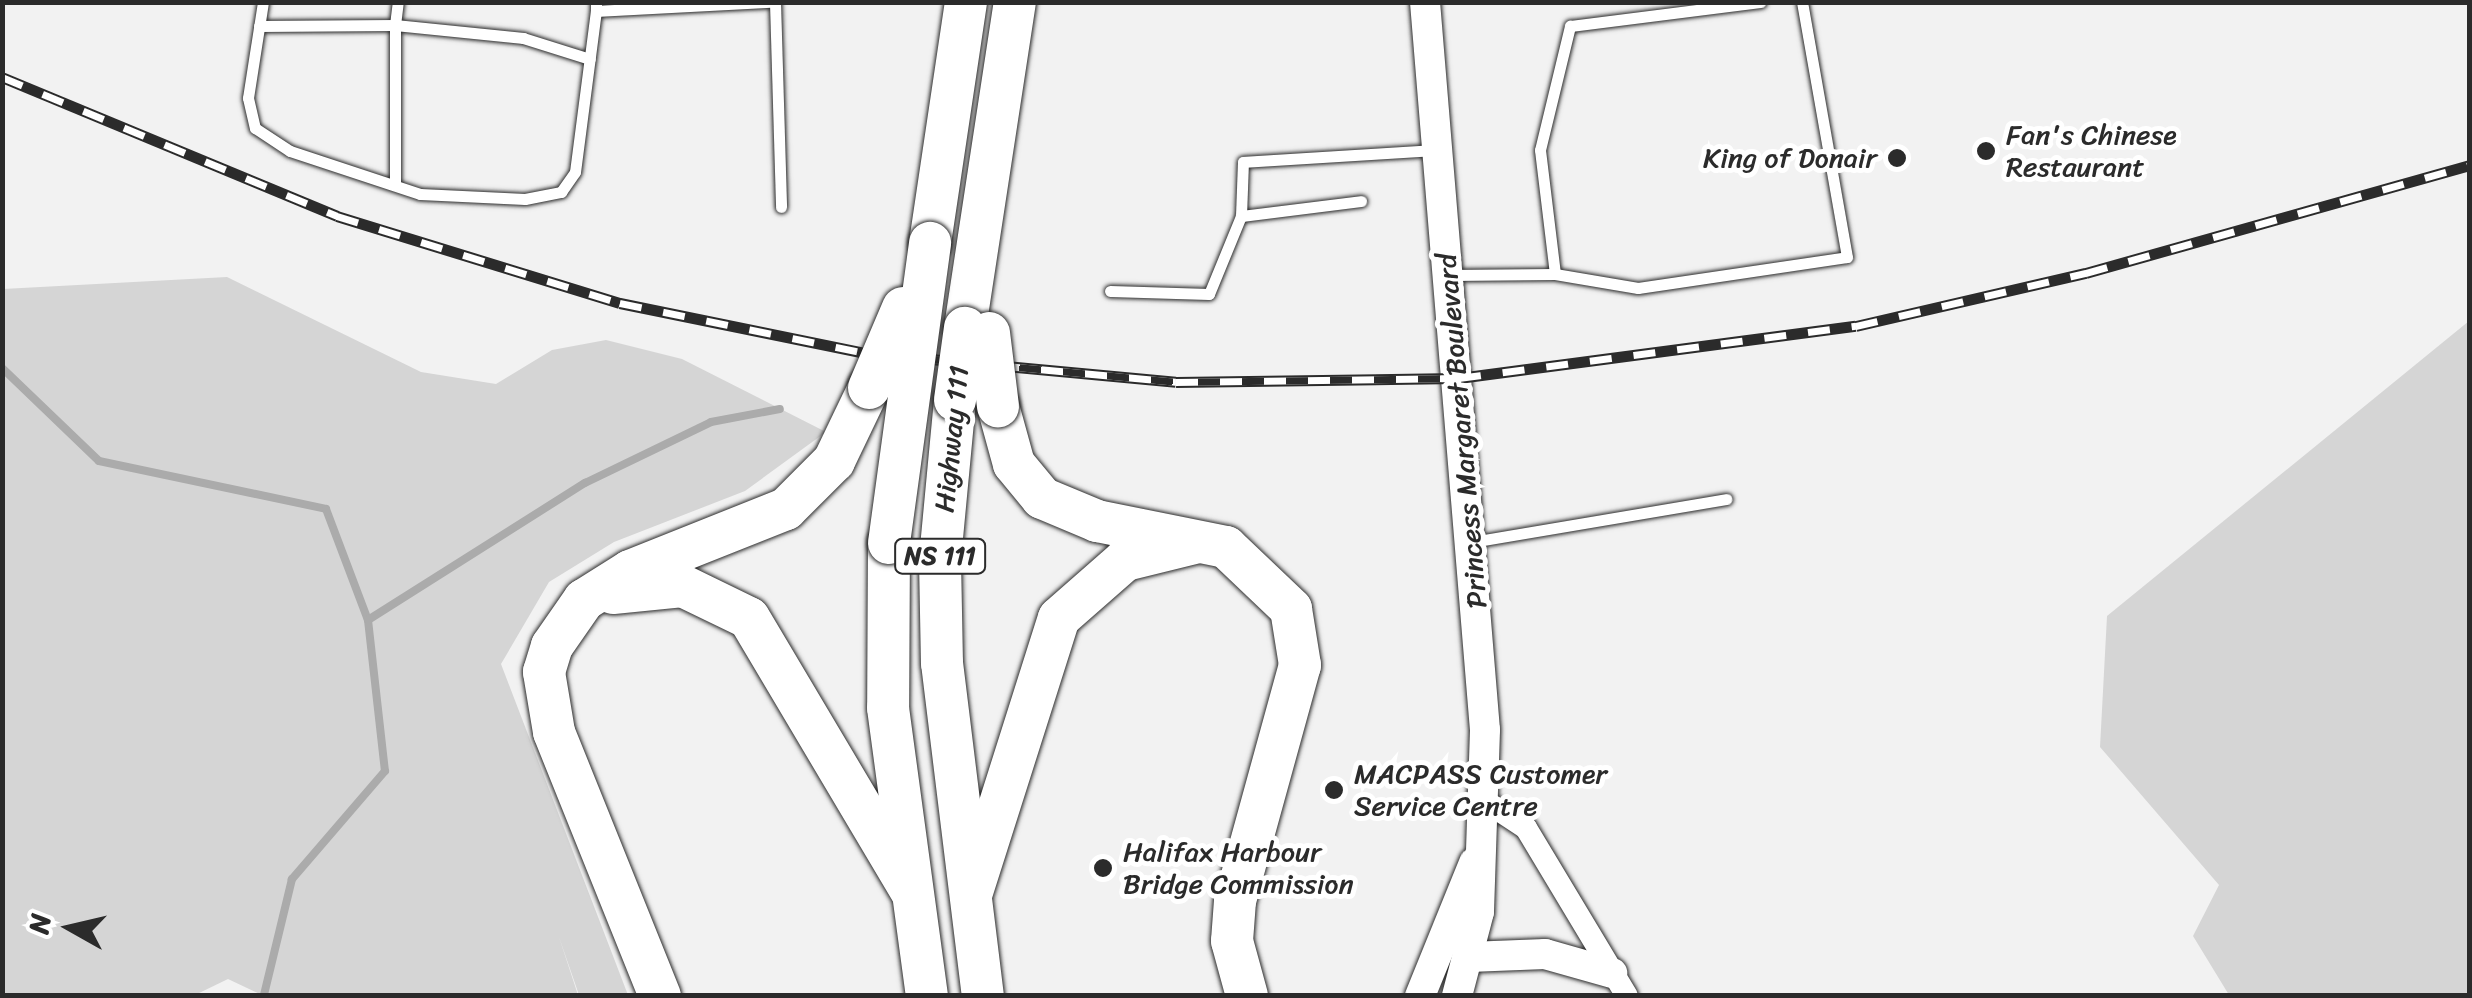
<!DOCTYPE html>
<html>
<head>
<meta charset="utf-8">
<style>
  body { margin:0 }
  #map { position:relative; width:2472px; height:998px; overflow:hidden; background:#f2f2f2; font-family:Sriracha,sans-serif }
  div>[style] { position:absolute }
  .green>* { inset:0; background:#d5d5d5 }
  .stream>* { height:8px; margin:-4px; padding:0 4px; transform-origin:4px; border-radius:4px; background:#ababab }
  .roads { filter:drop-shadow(0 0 2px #2b2b2b) drop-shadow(0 0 2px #2b2b2b) }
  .service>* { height:11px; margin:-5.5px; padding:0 5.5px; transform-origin:5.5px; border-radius:5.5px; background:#fff }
  .minor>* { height:22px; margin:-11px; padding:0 11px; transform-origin:11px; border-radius:11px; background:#fff }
  .tertiary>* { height:30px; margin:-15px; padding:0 15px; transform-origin:15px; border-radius:15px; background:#fff }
  .motorway>* { height:42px; margin:-21px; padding:0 21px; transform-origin:21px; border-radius:21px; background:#fff }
  .rail>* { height:11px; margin-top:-5.5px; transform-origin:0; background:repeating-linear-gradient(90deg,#fff 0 22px,#2b2b2b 0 44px); box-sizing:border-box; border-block:2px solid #2b2b2b }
  .bridges { filter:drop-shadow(0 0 2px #2b2b2b) drop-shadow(0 0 2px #2b2b2b) }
  .motorway-bridge>* { height:42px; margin:-21px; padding:0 21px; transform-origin:21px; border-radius:21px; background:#fff }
  .dots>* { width:28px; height:28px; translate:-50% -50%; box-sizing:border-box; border:5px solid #fff; border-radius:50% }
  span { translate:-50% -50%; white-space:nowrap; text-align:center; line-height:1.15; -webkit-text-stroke:10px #fff; paint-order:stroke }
  .shield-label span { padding:2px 8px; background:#fff; border:2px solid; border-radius:8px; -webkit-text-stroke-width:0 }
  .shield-label { font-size:25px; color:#2b2b2b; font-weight:700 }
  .poi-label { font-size:28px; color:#2b2b2b }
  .left { translate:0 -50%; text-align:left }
  .right { translate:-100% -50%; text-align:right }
  .street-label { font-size:28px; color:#2b2b2b }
  .frame { position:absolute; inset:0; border:5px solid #2b2b2b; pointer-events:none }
  .north { position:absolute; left:20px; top:878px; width:100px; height:100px; -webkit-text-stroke:8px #fff; paint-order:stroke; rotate:278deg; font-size:28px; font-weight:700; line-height:40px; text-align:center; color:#2b2b2b }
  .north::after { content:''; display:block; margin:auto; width:35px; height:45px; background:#2b2b2b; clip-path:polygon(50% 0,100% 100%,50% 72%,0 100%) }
</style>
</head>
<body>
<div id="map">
  <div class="green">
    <div style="clip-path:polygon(227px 277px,421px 372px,496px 384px,552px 350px,606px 340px,682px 359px,826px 432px,745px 491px,614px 542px,549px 582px,501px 664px,628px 995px,579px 995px,559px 937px,578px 995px,264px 996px,228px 979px,195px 995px,3px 996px,3px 289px)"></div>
    <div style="clip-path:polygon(2469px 321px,2469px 995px,2229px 995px,2193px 936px,2219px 885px,2100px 747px,2107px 616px)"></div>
  </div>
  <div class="stream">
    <div style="left:2px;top:368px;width:134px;rotate:43.8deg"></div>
    <div style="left:99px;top:461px;width:232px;rotate:11.9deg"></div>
    <div style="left:326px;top:509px;width:119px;rotate:69.3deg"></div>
    <div style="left:368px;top:620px;width:152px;rotate:83.6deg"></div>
    <div style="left:385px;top:771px;width:143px;rotate:130.7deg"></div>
    <div style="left:292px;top:879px;width:119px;rotate:103.6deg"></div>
    <div style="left:368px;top:620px;width:257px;rotate:-32.3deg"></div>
    <div style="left:585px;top:483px;width:140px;rotate:-25.8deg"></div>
    <div style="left:711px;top:422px;width:70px;rotate:-10.7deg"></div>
  </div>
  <div class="roads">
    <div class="service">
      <div style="left:263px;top:2px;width:97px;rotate:98.9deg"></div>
      <div style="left:248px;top:98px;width:31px;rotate:77deg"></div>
      <div style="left:255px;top:128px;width:42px;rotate:33.3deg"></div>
      <div style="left:290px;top:151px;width:137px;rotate:18.3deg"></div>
      <div style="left:420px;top:194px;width:105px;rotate:2.7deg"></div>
      <div style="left:525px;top:199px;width:37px;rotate:-11deg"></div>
      <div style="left:561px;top:192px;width:24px;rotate:-55deg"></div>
      <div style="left:575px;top:172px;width:162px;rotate:-82.6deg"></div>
      <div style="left:596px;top:2px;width:9px;rotate:90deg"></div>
      <div style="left:596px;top:11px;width:174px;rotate:-3deg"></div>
      <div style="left:775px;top:2px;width:205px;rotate:88.3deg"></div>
      <div style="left:259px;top:26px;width:136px;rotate:-0.4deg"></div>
      <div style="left:395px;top:25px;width:23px;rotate:-83deg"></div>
      <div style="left:395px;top:182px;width:157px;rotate:-90deg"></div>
      <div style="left:395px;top:25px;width:129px;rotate:5.8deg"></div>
      <div style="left:523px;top:38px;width:70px;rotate:17.4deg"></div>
      <div style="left:1241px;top:216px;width:54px;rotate:-87.9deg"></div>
      <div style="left:1243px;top:162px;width:191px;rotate:-3.6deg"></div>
      <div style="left:1555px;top:274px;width:125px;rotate:-96.9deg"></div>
      <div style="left:1540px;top:150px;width:128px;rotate:-76.4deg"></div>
      <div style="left:1570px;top:26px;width:192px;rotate:-7.2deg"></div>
      <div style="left:1449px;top:275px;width:106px;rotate:-0.5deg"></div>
      <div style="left:1555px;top:274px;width:84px;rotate:9.6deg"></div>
      <div style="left:1638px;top:288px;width:211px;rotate:-8.4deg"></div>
      <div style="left:1847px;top:257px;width:259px;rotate:-100deg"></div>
      <div style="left:1110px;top:291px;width:99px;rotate:1.7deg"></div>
      <div style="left:1209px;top:294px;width:84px;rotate:-67.7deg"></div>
      <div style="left:1241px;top:216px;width:121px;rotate:-7.1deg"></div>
      <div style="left:1472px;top:542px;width:258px;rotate:-9.6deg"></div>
    </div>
    <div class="minor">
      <div style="left:1485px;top:801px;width:49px;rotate:33.4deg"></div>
      <div style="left:1526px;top:828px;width:196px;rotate:59deg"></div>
    </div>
    <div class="tertiary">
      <div style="left:1425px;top:2px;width:730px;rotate:85.29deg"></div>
      <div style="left:1485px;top:730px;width:182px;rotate:91.9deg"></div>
      <div style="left:1479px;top:912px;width:87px;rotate:104.7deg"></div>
      <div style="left:1469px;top:957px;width:76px;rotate:-2.3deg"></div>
      <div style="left:1545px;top:954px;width:70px;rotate:15.8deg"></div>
      <div style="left:1420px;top:996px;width:144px;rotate:-67.9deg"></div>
    </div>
    <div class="motorway">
      <div style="left:930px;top:243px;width:244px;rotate:-81.5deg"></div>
      <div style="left:965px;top:328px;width:330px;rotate:-81.3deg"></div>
      <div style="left:955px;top:400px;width:161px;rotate:95.4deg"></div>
      <div style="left:940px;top:560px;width:103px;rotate:88.9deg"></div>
      <div style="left:942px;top:663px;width:336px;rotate:83deg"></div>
      <div style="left:998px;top:406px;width:60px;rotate:74.6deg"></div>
      <div style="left:1014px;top:464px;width:44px;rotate:50.5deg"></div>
      <div style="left:1042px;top:498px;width:60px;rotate:22.7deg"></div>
      <div style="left:1097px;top:521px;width:132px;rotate:11.4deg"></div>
      <div style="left:1226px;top:547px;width:90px;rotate:43.6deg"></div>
      <div style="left:1291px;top:609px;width:57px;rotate:80.9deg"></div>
      <div style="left:1300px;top:665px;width:245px;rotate:105.4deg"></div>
      <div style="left:1235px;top:901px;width:40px;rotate:94.3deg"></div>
      <div style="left:1232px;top:941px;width:57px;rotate:74.7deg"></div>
      <div style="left:889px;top:543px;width:165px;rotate:90.3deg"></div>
      <div style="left:888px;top:708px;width:291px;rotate:82.3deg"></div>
      <div style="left:613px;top:593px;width:70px;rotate:-5.7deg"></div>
      <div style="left:683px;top:586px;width:73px;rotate:25.9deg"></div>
      <div style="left:749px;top:618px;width:317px;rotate:59.3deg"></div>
      <div style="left:972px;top:892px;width:287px;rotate:-72.4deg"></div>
      <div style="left:1059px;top:618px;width:88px;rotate:-41.3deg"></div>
      <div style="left:1125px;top:560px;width:72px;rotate:-13.7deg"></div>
      <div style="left:660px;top:996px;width:284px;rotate:-111.9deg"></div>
      <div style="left:554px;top:732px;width:61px;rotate:-99.5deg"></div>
      <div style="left:544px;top:672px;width:27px;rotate:-73deg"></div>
      <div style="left:552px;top:646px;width:56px;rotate:-55.2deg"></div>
      <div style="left:584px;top:600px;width:54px;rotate:-32.2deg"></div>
      <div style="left:630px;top:571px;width:168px;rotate:-21.7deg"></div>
      <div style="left:786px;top:509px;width:68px;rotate:-45deg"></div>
      <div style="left:834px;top:461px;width:81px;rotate:-64.4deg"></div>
    </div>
  </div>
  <div class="rail">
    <div style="left:2px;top:77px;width:363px;rotate:22.5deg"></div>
    <div style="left:337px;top:216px;width:296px;rotate:17.1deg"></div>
    <div style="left:620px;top:303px;width:251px;rotate:11.5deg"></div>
    <div style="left:866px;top:353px;width:311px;rotate:5.3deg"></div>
    <div style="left:1176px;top:382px;width:283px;rotate:-0.8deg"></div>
    <div style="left:1459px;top:378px;width:400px;rotate:-7.5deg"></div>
    <div style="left:1856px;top:326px;width:236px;rotate:-13deg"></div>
    <div style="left:2086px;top:273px;width:399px;rotate:-15.7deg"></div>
  </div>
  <div class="bridges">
    <div class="motorway-bridge">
      <div style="left:989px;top:333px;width:74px;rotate:83deg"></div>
      <div style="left:869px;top:388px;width:87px;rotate:-67deg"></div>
      <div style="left:955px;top:400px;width:73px;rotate:-82.1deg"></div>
      <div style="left:889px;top:543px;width:303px;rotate:-82.2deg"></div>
    </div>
  </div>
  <div class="dots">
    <div style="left:1986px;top:151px;background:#2b2b2b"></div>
    <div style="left:1897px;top:158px;background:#2b2b2b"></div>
    <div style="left:1334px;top:790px;background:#2b2b2b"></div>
    <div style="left:1103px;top:868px;background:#2b2b2b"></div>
  </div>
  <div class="shield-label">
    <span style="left:940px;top:556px">NS 111</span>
  </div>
  <div class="poi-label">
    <span class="left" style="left:2006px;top:151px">Fan's Chinese<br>Restaurant</span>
    <span class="right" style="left:1877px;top:158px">King of Donair</span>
    <span class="left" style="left:1354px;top:790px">MACPASS Customer<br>Service Centre</span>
    <span class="left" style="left:1123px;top:868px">Halifax Harbour<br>Bridge Commission</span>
  </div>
  <div class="street-label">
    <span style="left:1462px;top:431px;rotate:-95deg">Princess Margaret Boulevard</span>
    <span style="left:952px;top:439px;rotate:-84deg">Highway 111</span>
  </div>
  <div class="frame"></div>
  <div class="north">N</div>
</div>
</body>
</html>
